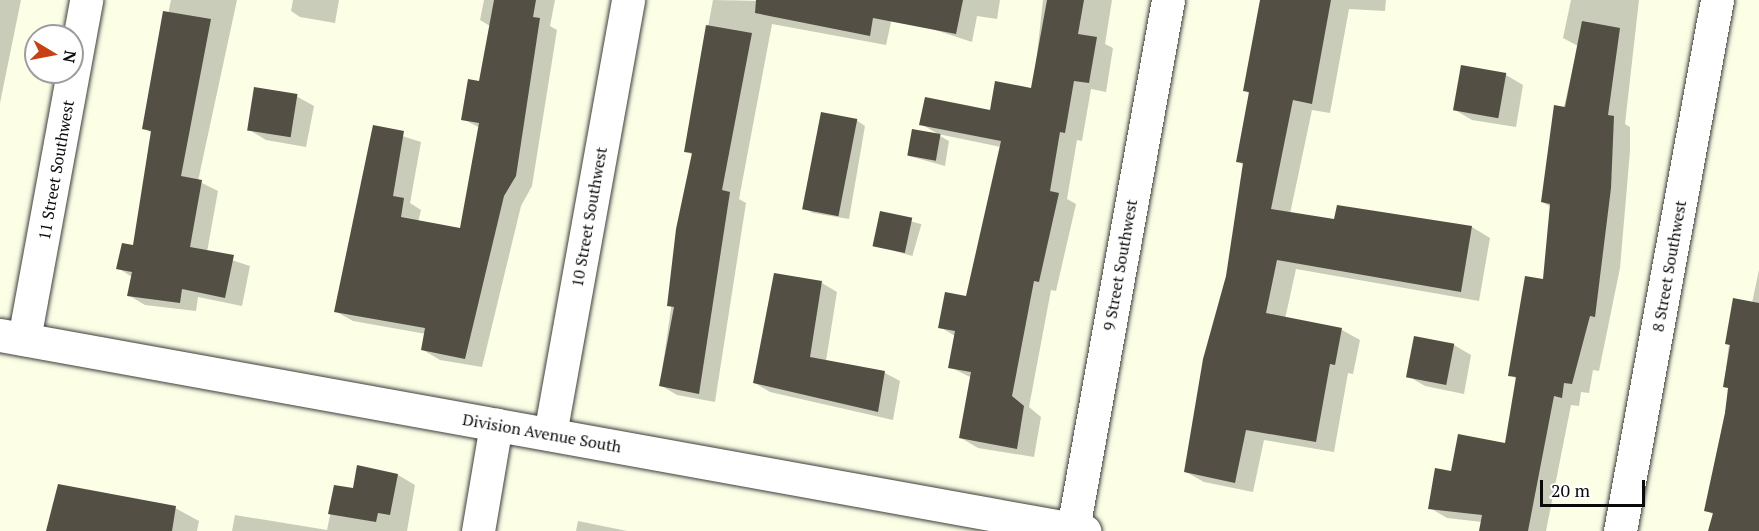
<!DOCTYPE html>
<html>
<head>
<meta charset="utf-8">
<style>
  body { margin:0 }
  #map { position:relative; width:1759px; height:531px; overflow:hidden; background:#fcffe6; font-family:"PT Serif",serif }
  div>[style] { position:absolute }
  .shadow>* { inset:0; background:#0003; transform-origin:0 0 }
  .building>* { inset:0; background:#534f45; transform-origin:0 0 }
  .roads { filter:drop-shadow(0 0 2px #3d3d3d) drop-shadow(0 0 2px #3d3d3d) }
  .minor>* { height:33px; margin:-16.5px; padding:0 16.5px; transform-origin:16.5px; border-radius:16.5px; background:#fff }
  span { translate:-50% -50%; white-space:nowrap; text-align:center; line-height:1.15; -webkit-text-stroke:6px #fff; paint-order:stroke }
  .street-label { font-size:16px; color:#0a0a0a }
  .north { position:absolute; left:24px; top:24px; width:60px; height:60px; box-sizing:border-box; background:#fff; border:2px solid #9d9d9d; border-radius:50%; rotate:100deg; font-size:16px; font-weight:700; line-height:24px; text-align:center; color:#0a0a0a }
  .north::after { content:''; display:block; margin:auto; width:21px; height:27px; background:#c64215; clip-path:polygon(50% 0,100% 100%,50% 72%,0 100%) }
  .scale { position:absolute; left:1540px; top:480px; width:105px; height:27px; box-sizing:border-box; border:3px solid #0a0a0a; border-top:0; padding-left:8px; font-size:18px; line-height:21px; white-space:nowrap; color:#0a0a0a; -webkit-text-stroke:4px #fff; paint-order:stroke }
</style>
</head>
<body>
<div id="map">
  <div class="shadow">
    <div style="clip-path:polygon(0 0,21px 0,0 103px)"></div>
    <div style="clip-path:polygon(171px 0,237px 0,198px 181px,218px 191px,207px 252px,250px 266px,242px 306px,198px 297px,196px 311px,145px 305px,128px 295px,132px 277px,118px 268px,134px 247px,152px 133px,144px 128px)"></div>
    <div style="clip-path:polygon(293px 0,339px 0,335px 23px,300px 17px,291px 11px)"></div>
    <div style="clip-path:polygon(484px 0,555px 0,550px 26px,557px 30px,532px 186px,521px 206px,482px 367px,440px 360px,423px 350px,426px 334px,353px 321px,335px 311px,374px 127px,421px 142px,410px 203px,421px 210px,418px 222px,462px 230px,480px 128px,463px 119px,480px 83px,490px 26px,480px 20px)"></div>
    <div style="clip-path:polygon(713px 0,895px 4px,886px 45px,772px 24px,739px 199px,746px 203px,715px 402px,677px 395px,660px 385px,693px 155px,685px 151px)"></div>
    <div style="clip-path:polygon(927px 0,1000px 0,997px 19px,977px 16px,972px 42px,923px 26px)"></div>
    <div style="clip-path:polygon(1043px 0,1112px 0,1105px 44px,1113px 48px,1106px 92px,1091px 89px,1082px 141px,1077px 140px,1067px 199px,1076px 204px,1056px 291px,1051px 290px,1029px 407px,1041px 417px,1034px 457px,978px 448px,961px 438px,972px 378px,950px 367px,955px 336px,940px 327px,967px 298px,1001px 147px,938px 134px,921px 124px,991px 112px,1033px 90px)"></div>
    <div style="clip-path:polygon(1264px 0,1386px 0,1385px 11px,1349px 9px,1330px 113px,1312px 110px,1290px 214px,1335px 221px,1338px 207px,1472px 227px,1490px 238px,1479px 301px,1296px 269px,1285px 319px,1342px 330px,1360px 340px,1353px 374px,1348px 373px,1334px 452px,1264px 440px,1253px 492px,1204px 482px,1186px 472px,1227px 276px,1244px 165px,1237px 161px,1250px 94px,1244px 90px)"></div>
    <div style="clip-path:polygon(1571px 0,1639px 0,1625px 124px,1630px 127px,1630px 151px,1620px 268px,1599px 371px,1593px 370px,1589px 393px,1581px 392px,1579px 406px,1571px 405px,1546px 531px,1481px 531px,1482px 522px,1447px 518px,1430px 508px,1452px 473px,1507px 445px,1517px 379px,1510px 375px,1544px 280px,1551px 207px,1542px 202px,1578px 46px,1563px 38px)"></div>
    <div style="clip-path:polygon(1462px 67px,1506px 75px,1523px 85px,1516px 127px,1472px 120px,1455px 110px)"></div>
    <div style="clip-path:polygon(296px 96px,314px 106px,306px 147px,266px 140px,248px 129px)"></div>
    <div style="clip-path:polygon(856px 120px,865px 126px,849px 219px,813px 213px,804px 208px)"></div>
    <div style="clip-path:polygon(940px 136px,949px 141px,945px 166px,909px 156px)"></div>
    <div style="left:882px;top:213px;width:41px;height:33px;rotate:16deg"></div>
    <div style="clip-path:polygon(1759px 270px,1759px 531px,1711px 531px,1714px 515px,1705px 510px,1730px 389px,1724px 386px,1734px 300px,1752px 303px)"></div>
    <div style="clip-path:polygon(822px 283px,837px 292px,826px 361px,885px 373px,900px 381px,893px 420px,770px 392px,755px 383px)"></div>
    <div style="clip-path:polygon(1415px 338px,1454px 345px,1471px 355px,1464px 394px,1425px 386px,1408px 376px)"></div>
    <div style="clip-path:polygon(398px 475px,415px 485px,407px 531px,232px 531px,235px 515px,327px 530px,336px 486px,354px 490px)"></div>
    <div style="clip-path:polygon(175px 508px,199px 521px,197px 531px,47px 531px)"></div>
    <div style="clip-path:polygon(578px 521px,627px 531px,576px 531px)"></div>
  </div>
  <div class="building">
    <div style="clip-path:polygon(494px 0,536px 0,533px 17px,540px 18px,516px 176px,504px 196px,465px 359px,421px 350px,425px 328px,334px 312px,373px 125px,404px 131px,393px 196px,404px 198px,401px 217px,460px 228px,479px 123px,461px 120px,468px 79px,479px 81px)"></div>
    <div style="clip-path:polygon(756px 0,963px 0,956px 34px,873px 18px,870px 36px,755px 13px)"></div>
    <div style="clip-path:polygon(1047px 0,1084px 0,1078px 34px,1097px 37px,1089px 83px,1074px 81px,1065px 133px,1060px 132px,1050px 191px,1059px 193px,1039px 282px,1034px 281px,1012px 396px,1024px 406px,1017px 449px,959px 438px,971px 372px,948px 368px,955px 331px,938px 328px,945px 292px,966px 296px,1001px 141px,919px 125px,925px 97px,990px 110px,995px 81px,1031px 88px)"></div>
    <div style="clip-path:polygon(1260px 0,1331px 0,1312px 104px,1293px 100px,1271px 209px,1334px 219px,1337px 205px,1472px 226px,1461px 292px,1277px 260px,1266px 313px,1342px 328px,1335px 365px,1330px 364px,1316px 442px,1246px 430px,1235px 483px,1184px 472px,1203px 359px,1226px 276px,1243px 163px,1236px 162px,1249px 92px,1243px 91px)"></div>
    <div style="clip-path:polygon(163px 11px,211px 19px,181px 176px,202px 180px,190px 247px,234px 255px,225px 298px,182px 289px,180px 303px,127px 296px,132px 272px,116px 269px,122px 243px,133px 245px,151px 131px,142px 129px)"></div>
    <div style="clip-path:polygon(1582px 21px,1620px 28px,1608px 115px,1614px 116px,1611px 188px,1595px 317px,1590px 316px,1572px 384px,1564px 383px,1562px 398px,1554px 396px,1528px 531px,1479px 531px,1482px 515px,1428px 509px,1435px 468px,1451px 471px,1458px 434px,1505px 443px,1516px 377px,1508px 376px,1525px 276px,1543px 279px,1550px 204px,1541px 202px,1554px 105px,1565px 107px)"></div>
    <div style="clip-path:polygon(706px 25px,752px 33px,722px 190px,730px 192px,699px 394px,659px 386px,674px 307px,667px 306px,676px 229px,692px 153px,684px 152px)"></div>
    <div style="left:1461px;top:65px;width:46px;height:46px;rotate:10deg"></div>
    <div style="left:254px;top:87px;width:44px;height:44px;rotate:9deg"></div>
    <div style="left:821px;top:112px;width:37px;height:99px;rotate:11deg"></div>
    <div style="left:912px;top:129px;width:29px;height:27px;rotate:10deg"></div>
    <div style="left:880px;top:211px;width:33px;height:36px;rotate:12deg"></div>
    <div style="clip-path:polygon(774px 273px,822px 281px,810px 357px,885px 371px,878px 412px,753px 383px)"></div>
    <div style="clip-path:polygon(1733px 298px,1759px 303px,1759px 531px,1708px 531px,1713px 513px,1704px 511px,1725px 413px,1728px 388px,1723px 387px,1730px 345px,1725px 344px)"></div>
    <div style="left:1414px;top:336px;width:41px;height:42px;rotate:11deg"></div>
    <div style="clip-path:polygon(357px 465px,398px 474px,390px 515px,378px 513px,376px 522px,328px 514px,334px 485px,353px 488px)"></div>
    <div style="clip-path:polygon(58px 484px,176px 506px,172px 531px,46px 531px)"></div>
  </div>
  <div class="roads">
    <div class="minor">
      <div style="left:0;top:335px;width:1102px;rotate:10.25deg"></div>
      <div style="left:24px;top:339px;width:345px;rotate:-79.6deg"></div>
      <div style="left:550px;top:434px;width:441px;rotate:-79.8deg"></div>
      <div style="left:1073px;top:529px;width:537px;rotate:-79.82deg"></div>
      <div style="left:478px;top:531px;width:108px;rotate:-80.4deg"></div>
      <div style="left:1620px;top:531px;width:540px;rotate:-79.65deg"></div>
    </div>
  </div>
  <div class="street-label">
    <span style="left:56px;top:170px;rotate:-80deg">11 Street Southwest</span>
    <span style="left:589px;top:217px;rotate:-80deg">10 Street Southwest</span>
    <span style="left:1120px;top:265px;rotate:-80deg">9 Street Southwest</span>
    <span style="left:1669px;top:266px;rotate:-80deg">8 Street Southwest</span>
    <span style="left:542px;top:433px;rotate:10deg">Division Avenue South</span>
  </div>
  <div class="north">N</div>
  <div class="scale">20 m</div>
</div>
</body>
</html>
